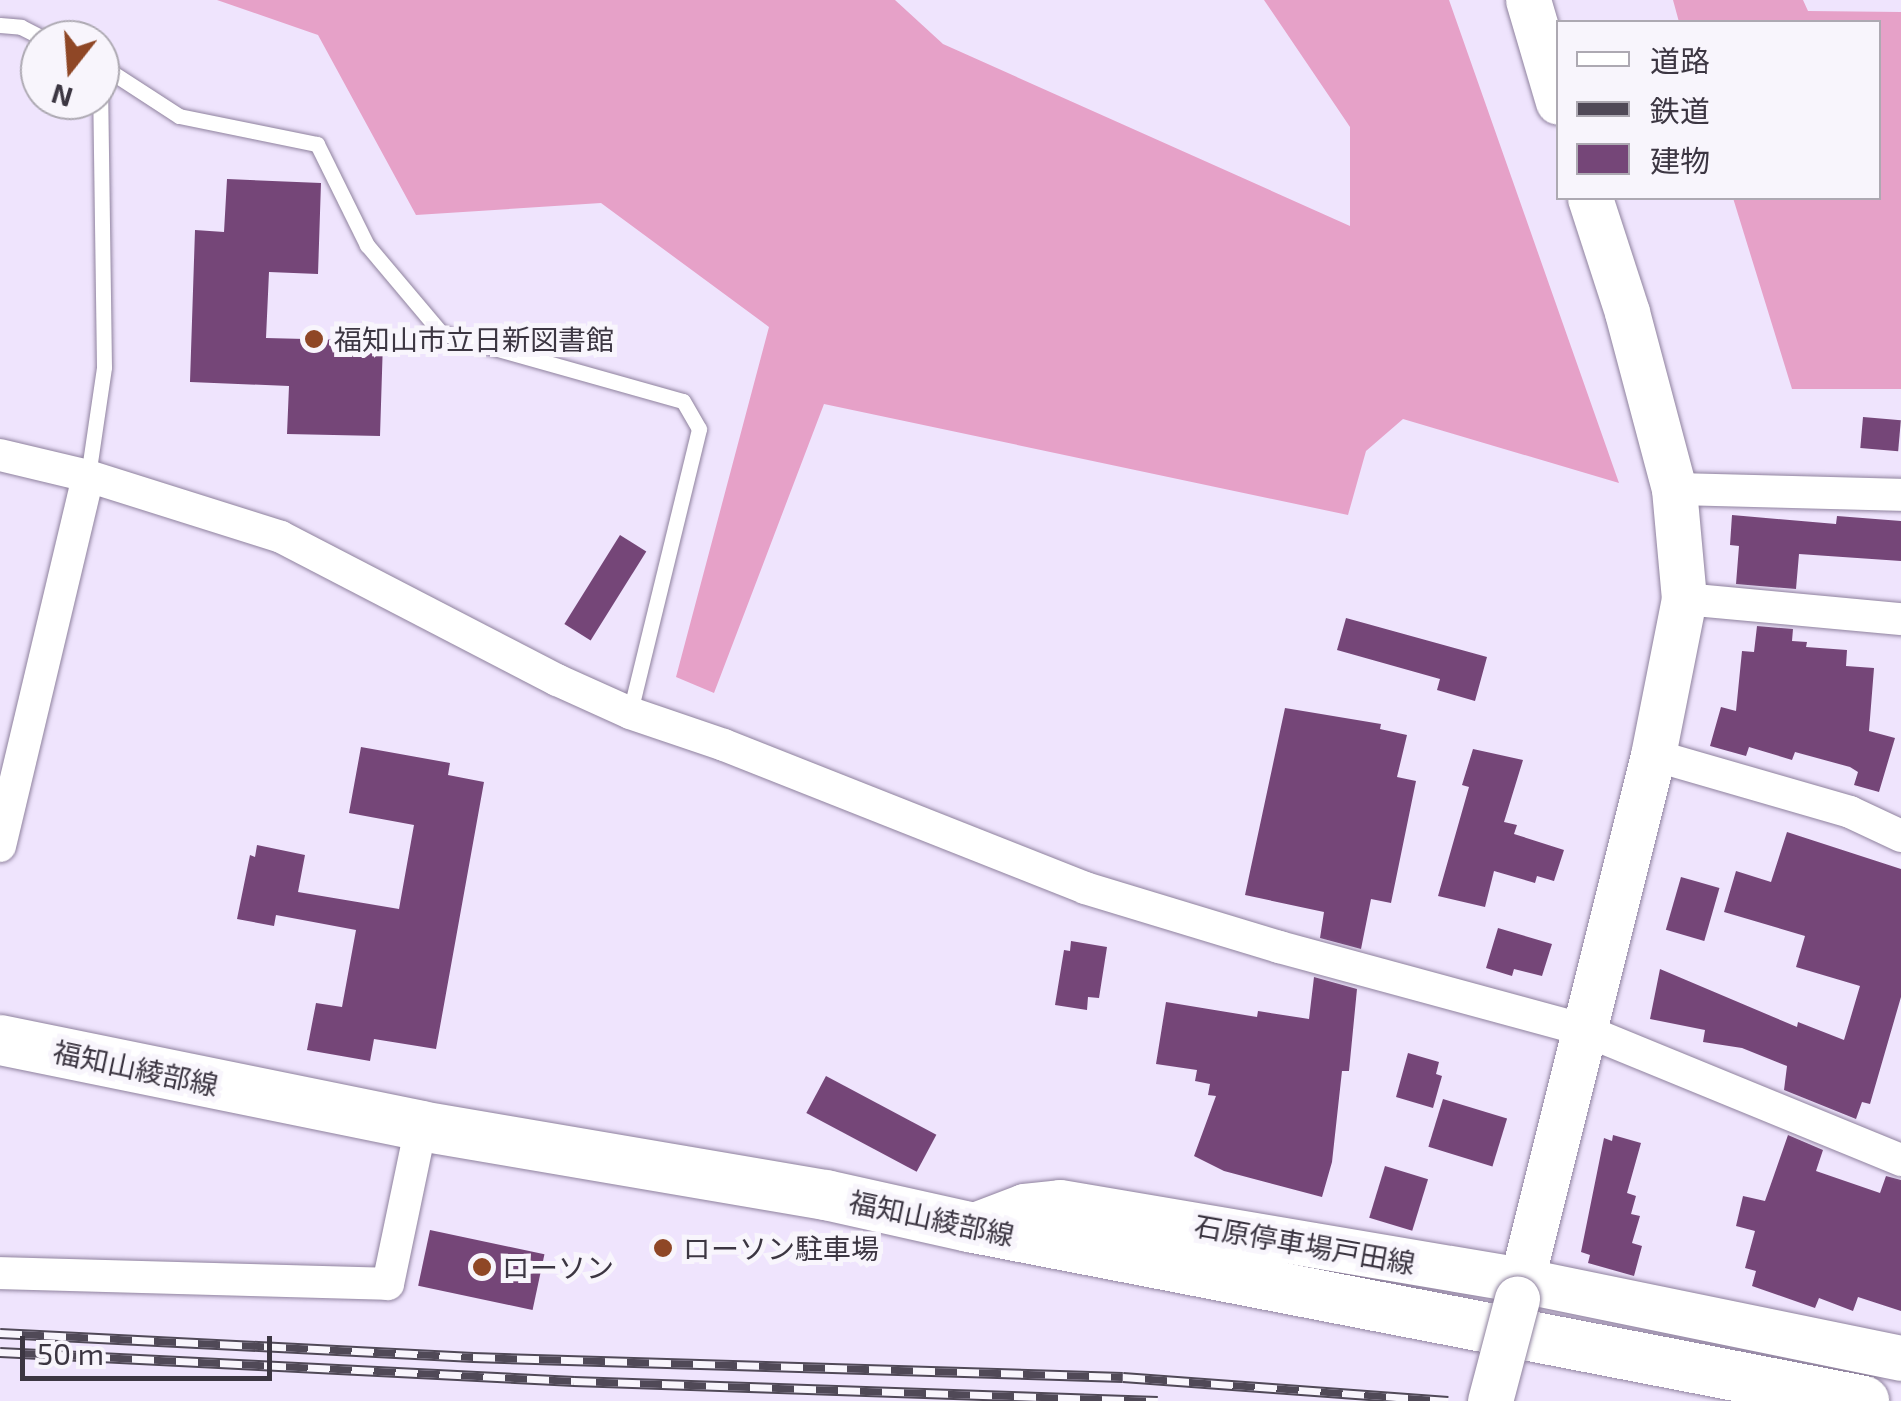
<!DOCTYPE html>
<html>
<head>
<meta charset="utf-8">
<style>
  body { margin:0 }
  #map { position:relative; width:1901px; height:1401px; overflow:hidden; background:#efe4fd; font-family:"Exo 2","Noto Sans JP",sans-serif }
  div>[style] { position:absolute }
  .forest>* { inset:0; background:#e6a1c8 }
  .building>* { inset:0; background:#754678; transform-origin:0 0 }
  .roads { filter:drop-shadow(0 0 2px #8f829e) drop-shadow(0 0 2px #8f829e) }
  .lane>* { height:15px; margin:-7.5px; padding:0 7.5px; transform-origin:7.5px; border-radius:7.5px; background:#fff }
  .street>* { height:32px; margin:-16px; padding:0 16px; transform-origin:16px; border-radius:16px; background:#fff }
  .secondary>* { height:45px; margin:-22.5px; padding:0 22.5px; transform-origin:22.5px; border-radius:22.5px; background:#fff }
  .primary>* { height:50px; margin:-25px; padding:0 25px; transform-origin:25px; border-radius:25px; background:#fff }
  .rail>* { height:11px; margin-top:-5.5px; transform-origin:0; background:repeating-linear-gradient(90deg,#f8f5fc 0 22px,#504957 0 44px); box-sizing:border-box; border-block:2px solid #504957 }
  .bridges { filter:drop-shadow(0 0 2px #8f829e) drop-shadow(0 0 2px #8f829e) }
  .secondary-bridge>* { height:45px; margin:-22.5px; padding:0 22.5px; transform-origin:22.5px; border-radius:22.5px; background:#fff }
  .dots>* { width:28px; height:28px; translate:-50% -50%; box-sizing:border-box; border:5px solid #f8f5fc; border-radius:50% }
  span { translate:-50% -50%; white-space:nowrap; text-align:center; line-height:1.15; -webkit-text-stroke:10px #f8f5fc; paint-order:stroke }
  .poi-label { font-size:28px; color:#3c3642 }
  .left { translate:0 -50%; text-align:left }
  .street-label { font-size:28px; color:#3c3642 }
  .legend { position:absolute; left:1556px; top:20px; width:325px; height:180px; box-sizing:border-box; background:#f8f5fc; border:2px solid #ada9b2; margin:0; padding:12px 18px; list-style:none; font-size:30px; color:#3c3642 }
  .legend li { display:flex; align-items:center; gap:20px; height:50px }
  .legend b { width:50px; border:2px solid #ada9b2 }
  .north { position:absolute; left:20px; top:20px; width:100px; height:100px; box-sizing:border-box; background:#f8f5fc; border:2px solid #ada9b2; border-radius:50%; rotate:197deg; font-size:28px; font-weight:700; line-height:40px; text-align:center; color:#3c3642 }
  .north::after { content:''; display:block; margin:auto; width:35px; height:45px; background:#8f4726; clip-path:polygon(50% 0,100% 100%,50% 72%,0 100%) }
  .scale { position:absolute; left:20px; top:1336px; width:252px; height:45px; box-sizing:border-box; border:5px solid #3c3642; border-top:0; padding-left:12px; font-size:30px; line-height:35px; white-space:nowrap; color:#3c3642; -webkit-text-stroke:8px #f8f5fc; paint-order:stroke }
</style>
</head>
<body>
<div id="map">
  <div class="forest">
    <div style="clip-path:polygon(217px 0,895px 0,943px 44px,1350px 226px,1350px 127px,1264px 0,1449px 0,1619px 483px,1403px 419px,1366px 451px,1348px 515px,824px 404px,714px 693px,676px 677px,769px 327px,601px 203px,416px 215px,318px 35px)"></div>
    <div style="clip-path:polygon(1673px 0,1803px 0,1808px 11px,1901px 12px,1901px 389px,1792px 389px,1733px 198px,1878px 198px,1878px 22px,1679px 22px)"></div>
  </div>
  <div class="building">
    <div style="clip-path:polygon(227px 179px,321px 183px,318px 274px,269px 272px,266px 338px,383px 341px,380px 436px,287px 434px,289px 386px,190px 382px,195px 230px,224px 232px)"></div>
    <div style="left:1863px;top:417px;width:38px;height:31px;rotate:5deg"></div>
    <div style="clip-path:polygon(1732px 515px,1836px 524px,1837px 516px,1901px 521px,1901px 561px,1799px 554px,1796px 589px,1736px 584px,1739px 546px,1730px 545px)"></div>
    <div style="left:620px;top:535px;width:31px;height:105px;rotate:32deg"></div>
    <div style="clip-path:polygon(1346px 618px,1487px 657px,1475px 701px,1437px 690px,1440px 679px,1337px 650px)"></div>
    <div style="clip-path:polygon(1757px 626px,1793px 629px,1792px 641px,1807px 642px,1806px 647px,1847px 650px,1846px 666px,1874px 668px,1869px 731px,1895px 738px,1879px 792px,1854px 785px,1858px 772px,1850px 767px,1795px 752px,1792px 760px,1749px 747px,1746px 756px,1710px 746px,1721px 707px,1736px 711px,1742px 651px,1754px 652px)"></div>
    <div style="clip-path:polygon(1285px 708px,1381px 724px,1380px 729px,1407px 735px,1397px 777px,1416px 781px,1391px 903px,1371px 899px,1361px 949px,1320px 938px,1324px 912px,1245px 895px)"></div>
    <div style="clip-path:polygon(361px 747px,450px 763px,448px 775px,484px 782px,436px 1049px,374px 1039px,370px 1061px,307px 1050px,316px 1003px,342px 1007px,356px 930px,276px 915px,274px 926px,237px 919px,250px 855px,255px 857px,257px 845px,305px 855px,298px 892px,399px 909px,414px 825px,349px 813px)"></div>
    <div style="clip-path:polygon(1473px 749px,1523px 760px,1504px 822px,1517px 825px,1514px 834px,1564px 850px,1554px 881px,1537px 876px,1535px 883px,1494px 871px,1485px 907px,1438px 896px,1469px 787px,1462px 785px)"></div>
    <div style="clip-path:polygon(1787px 832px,1901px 869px,1901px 997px,1870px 1104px,1862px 1102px,1856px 1119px,1784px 1090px,1787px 1066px,1742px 1048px,1703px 1042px,1705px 1030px,1650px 1019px,1660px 969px,1797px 1027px,1798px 1022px,1844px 1040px,1860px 986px,1796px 967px,1805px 936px,1724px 912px,1736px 871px,1771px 882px)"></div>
    <div style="left:1681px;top:877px;width:40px;height:55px;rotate:16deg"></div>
    <div style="clip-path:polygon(1498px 928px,1552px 944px,1542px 976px,1514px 969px,1512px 976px,1486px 968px)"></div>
    <div style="clip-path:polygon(1071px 941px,1107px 947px,1099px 998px,1088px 997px,1087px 1010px,1055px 1005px,1064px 950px,1070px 951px)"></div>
    <div style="clip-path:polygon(1314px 977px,1357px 989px,1349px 1071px,1342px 1071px,1332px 1162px,1322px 1197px,1224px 1171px,1194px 1156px,1216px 1096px,1208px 1095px,1210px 1084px,1195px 1081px,1197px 1070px,1156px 1064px,1166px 1002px,1257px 1017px,1258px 1011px,1309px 1019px)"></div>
    <div style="clip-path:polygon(1408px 1053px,1439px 1062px,1436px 1074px,1442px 1076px,1433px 1108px,1396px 1097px)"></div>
    <div style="left:826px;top:1076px;width:125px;height:42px;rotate:28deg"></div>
    <div style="left:1443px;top:1099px;width:67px;height:50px;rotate:17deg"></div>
    <div style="clip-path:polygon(1613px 1135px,1641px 1143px,1627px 1193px,1636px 1196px,1631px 1214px,1640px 1216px,1632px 1243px,1642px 1246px,1634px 1276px,1588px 1263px,1590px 1255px,1581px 1252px,1604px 1138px,1612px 1141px)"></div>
    <div style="clip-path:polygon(1788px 1135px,1823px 1150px,1816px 1171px,1880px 1193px,1886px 1176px,1901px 1180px,1901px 1311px,1858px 1297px,1853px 1311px,1819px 1298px,1815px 1308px,1752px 1286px,1756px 1271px,1745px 1268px,1755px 1231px,1736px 1226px,1743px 1196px,1765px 1201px)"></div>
    <div style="left:1385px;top:1166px;width:45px;height:54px;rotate:17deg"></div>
    <div style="left:430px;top:1230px;width:117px;height:57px;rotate:12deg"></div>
  </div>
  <div class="roads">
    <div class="lane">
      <div style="left:0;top:25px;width:21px;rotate:5deg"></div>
      <div style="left:21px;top:27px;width:29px;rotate:27deg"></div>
      <div style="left:102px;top:66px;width:92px;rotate:33deg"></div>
      <div style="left:179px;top:116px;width:141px;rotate:11.5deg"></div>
      <div style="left:317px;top:144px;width:113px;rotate:63.7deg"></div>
      <div style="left:367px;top:245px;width:115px;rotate:49.9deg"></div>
      <div style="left:441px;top:333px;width:251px;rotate:15.7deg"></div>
      <div style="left:683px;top:401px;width:32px;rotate:60deg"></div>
      <div style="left:699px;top:429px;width:292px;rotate:103.7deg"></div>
      <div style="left:88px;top:476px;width:110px;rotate:-81.6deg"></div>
      <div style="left:104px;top:367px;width:302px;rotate:-90.8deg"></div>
    </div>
    <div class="street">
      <div style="left:0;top:455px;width:90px;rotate:13.4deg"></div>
      <div style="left:88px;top:476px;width:202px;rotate:17.5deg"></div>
      <div style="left:281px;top:537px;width:311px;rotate:27.4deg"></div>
      <div style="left:557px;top:680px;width:80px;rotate:24.3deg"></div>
      <div style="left:630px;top:713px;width:99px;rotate:18.8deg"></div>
      <div style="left:724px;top:745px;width:388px;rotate:21.6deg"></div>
      <div style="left:1085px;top:888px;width:203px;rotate:16.9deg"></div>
      <div style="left:1279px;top:947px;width:316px;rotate:15.2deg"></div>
      <div style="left:1584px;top:1030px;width:343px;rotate:22.3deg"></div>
      <div style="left:1674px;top:489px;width:227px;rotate:1.5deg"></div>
      <div style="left:1684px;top:599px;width:218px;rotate:5.3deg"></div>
      <div style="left:1653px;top:755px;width:205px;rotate:16.1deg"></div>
      <div style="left:1850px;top:812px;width:56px;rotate:25.2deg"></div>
      <div style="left:0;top:846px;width:380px;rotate:-76.6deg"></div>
      <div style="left:0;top:1273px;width:388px;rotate:1.6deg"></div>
      <div style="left:388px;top:1284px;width:161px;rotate:-78.2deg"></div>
    </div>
    <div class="secondary">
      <div style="left:1528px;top:0;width:106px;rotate:73.6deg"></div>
      <div style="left:969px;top:1227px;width:59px;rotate:-20.9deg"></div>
      <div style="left:1024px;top:1206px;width:36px;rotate:-6deg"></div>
      <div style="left:1060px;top:1202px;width:468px;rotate:9.6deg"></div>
      <div style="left:1521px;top:1280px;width:388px;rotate:11.6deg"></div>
      <div style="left:1517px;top:1299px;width:561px;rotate:-75.96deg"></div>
      <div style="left:1653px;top:755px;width:159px;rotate:-78.8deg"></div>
      <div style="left:1684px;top:599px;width:110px;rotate:-95.2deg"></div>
      <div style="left:1674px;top:489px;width:183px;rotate:-104.9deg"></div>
      <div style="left:1627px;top:312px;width:120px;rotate:-108deg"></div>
    </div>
    <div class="primary">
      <div style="left:0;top:1040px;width:430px;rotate:11.5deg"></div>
      <div style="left:421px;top:1126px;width:411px;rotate:9.7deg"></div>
      <div style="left:826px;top:1195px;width:147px;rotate:12.6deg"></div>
      <div style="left:969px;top:1227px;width:912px;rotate:11deg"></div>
    </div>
  </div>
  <div class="rail">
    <div style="left:0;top:1333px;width:474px;rotate:2.9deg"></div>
    <div style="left:473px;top:1357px;width:650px;rotate:1.76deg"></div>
    <div style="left:1123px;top:1377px;width:326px;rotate:4.2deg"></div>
    <div style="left:0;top:1352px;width:575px;rotate:2.89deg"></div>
    <div style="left:574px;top:1381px;width:584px;rotate:1.96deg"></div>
  </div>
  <div class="bridges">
    <div class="secondary-bridge">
      <div style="left:1490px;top:1401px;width:106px;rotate:-75.2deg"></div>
    </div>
  </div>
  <div class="dots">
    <div style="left:314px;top:339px;background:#8f4726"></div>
    <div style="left:663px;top:1248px;background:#8f4726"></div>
    <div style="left:482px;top:1267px;background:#8f4726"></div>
  </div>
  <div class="poi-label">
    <span class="left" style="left:334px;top:339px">福知山市立日新図書館</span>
    <span class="left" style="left:683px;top:1248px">ローソン駐車場</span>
    <span class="left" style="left:502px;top:1267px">ローソン</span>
  </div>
  <div class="street-label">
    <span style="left:136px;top:1068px;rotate:12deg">福知山綾部線</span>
    <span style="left:932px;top:1218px;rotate:12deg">福知山綾部線</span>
    <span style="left:1305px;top:1244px;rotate:10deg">石原停車場戸田線</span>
  </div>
  <ul class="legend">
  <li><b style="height:12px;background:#fff"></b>道路</li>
  <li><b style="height:12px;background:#504957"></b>鉄道</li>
  <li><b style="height:28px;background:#754678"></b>建物</li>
  </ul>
  <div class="north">N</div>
  <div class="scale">50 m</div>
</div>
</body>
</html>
